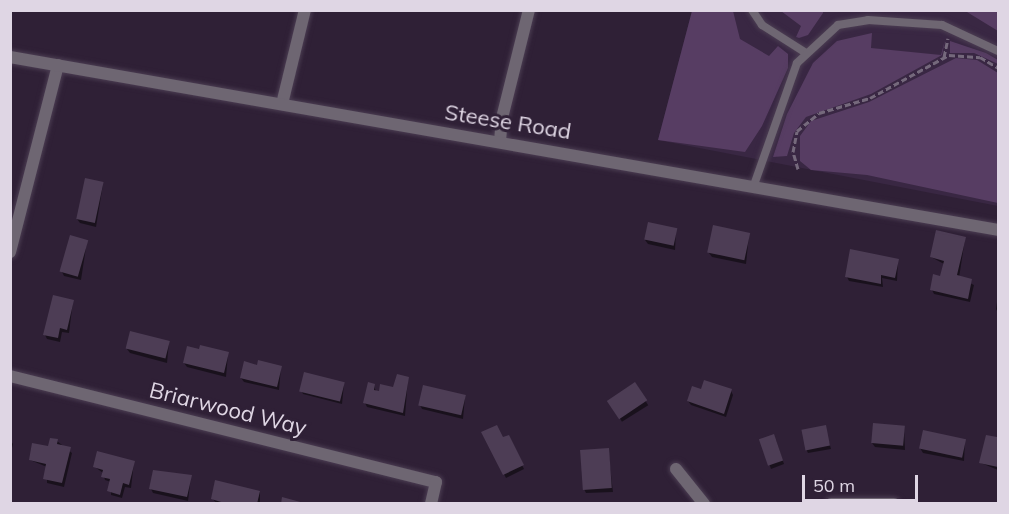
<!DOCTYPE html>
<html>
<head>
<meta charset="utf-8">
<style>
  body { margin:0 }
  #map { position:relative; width:1009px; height:514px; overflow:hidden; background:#2f2036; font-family:Mulish,sans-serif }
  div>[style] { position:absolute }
  .built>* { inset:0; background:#392743 }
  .green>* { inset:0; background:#573d63 }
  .shadow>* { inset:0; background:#0007; transform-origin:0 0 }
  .building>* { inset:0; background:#4d3d55; transform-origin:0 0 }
  .path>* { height:3px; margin-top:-1.5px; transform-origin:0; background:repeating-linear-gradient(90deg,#75697c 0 6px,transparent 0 9px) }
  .roads { filter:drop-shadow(0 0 2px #4b3d52) drop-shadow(0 0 2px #4b3d52) }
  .service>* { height:8px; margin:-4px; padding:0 4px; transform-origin:4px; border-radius:4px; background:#6e6672 }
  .minor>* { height:12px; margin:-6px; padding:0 6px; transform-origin:6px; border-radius:6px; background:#6e6672 }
  .tertiary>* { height:12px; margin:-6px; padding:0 6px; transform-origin:6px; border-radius:6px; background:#6e6672 }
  span { translate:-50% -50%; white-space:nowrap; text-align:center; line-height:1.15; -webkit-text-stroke:6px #2f2036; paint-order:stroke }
  .street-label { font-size:22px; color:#dfd6e4 }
  .frame { position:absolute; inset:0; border:12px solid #dfd6e4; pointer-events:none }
  .scale { position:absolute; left:802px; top:475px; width:116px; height:27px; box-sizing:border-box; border:3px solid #dfd6e4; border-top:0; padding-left:8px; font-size:18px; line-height:21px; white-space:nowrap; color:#dfd6e4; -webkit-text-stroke:4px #2f2036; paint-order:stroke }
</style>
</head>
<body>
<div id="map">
  <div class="built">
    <div style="clip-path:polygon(692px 11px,998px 11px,998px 206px,658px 140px)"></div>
  </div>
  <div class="green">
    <div style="clip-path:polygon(969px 10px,998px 11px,998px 31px,967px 12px)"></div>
    <div style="clip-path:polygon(692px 11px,733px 11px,740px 39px,769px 56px,778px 46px,788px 54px,788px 68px,762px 126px,745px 152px,658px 140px)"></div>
    <div style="clip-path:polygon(781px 11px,823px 11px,823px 13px,808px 35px,799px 38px,796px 37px,801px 26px)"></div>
    <div style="clip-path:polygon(872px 33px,871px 48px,941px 55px,945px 40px,942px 55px,871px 94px,806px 117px,794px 133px,787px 156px,773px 157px,787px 114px,813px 63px,837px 41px)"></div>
    <div style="clip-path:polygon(950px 41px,986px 53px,998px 60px,998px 64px,974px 53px,950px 53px)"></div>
    <div style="clip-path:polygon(956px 58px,977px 60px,998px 73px,998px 203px,867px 175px,811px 170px,800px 161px,800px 136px,811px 121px,869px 102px)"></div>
  </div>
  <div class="shadow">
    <div style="clip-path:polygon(103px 184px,96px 227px,80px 223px,77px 219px)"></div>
    <div style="clip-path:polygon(676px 230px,675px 250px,648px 244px,645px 240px)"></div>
    <div style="clip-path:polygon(749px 235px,746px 264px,712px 257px,709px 253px)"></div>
    <div style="clip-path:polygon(965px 239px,959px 278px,974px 285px,970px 302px,934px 294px,932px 290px,941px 277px,944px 264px,931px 257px)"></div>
    <div style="clip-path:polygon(87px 241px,81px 280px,64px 276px,62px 272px)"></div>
    <div style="clip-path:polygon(898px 260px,897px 281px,882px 278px,883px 287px,849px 281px,847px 277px)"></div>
    <div style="clip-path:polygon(998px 295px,998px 313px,996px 309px)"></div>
    <div style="clip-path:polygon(73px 301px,69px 333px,62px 332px,60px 342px,47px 339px,45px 335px)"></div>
    <div style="clip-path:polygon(169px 342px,167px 363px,130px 353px,127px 349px)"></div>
    <div style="clip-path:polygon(228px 354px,226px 377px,187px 367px,184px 363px)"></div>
    <div style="clip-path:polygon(258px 367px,281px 367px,279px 390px,244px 382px,241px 378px)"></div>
    <div style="clip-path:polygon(408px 378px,405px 416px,367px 407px,365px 403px,374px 385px,376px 392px,394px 389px)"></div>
    <div style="clip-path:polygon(344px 384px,342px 404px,303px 394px,301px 390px)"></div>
    <div style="left:635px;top:384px;width:25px;height:31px;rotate:58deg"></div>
    <div style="clip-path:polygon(702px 391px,731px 391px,733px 395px,726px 417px,691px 405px,688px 401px)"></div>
    <div style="clip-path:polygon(465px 397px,463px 419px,422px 409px,420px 405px)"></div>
    <div style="clip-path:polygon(825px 427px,831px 449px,808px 453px,806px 449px)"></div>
    <div style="clip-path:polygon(904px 427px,905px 450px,875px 447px,872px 443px)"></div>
    <div style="clip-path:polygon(483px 433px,503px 439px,508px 437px,524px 469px,506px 478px)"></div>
    <div style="clip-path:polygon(996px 439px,998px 443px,998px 470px,981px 463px)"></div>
    <div style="clip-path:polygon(10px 440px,13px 444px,10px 456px)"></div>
    <div style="clip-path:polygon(761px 440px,776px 440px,784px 464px,771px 469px)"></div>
    <div style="clip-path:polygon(57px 441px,72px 453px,64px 487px,47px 483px,47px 467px,30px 460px)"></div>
    <div style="clip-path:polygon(965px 441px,964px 461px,923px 453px,920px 448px)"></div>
    <div style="clip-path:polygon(608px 450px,613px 492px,586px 493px,584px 489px)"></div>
    <div style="clip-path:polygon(134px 462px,131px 488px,125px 487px,122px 498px,111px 495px,111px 482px,105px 480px,103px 473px,95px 467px)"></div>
    <div style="clip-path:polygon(191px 476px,188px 501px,153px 493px,151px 489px)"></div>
    <div style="clip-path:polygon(260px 492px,260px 504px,217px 504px,212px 498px)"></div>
  </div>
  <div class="building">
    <div style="left:85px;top:178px;width:19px;height:42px;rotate:12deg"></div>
    <div style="left:648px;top:222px;width:30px;height:18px;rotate:12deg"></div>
    <div style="left:713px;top:225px;width:38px;height:28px;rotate:12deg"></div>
    <div style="clip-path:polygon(936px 230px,966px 237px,957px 275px,972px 279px,968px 299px,930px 290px,933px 274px,940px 276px,944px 261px,930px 257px)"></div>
    <div style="left:70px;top:235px;width:19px;height:38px;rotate:16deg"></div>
    <div style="clip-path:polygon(850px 249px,899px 259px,895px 278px,881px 275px,881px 284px,845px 277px)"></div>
    <div style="clip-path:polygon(53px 295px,74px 300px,67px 330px,60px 328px,58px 338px,43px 335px)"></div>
    <div style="left:130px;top:331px;width:41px;height:18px;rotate:14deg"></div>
    <div style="clip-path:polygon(200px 345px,229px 352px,224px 373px,183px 363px,187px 346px,199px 349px)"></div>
    <div style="clip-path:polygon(258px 360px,282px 366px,277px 387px,240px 378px,244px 361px,257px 365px)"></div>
    <div style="left:304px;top:372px;width:42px;height:20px;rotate:14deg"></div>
    <div style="clip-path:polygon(397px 374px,409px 377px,403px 413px,363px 403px,368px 382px,375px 384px,374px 390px,379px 391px,380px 384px,393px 387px)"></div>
    <div style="clip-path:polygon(704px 380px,732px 389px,724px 414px,687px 401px,692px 386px,701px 389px)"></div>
    <div style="left:635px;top:382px;width:22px;height:34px;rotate:56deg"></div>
    <div style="left:423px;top:385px;width:44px;height:21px;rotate:13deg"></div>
    <div style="left:873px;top:423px;width:32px;height:20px;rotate:5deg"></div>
    <div style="clip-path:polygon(497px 425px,503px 437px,509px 435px,524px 465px,503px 475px,481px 432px)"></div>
    <div style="left:826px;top:425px;width:21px;height:25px;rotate:79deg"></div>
    <div style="left:923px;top:430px;width:44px;height:19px;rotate:12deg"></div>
    <div style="left:774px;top:434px;width:28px;height:16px;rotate:71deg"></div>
    <div style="clip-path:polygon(986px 435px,997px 437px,998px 467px,979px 463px)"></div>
    <div style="clip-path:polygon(50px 438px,58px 439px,57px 444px,71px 447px,62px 483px,43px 479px,46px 464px,29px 460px,32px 443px,48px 446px)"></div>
    <div style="left:609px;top:448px;width:40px;height:29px;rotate:86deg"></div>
    <div style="clip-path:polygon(97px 451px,135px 461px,129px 485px,123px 483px,120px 495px,107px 491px,110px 479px,101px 477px,103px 470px,93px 467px)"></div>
    <div style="clip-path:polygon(153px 470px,192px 475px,187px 497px,149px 489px)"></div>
    <div style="clip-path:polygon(215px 480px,260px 491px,257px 504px,228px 504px,211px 499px)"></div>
    <div style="clip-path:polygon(282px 497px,304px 503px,304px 504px,281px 504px)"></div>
  </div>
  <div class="path">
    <div style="left:944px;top:57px;width:19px;rotate:-78deg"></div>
    <div style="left:798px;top:169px;width:18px;rotate:-106deg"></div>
    <div style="left:793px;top:152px;width:21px;rotate:-79deg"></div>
    <div style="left:797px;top:131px;width:28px;rotate:-39deg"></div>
    <div style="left:819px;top:113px;width:53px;rotate:-16.4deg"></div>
    <div style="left:870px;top:98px;width:90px;rotate:-28.6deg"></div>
    <div style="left:949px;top:55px;width:31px;rotate:4deg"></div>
    <div style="left:980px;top:57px;width:21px;rotate:31deg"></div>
  </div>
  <div class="roads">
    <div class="service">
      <div style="left:752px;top:10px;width:18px;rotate:56deg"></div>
      <div style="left:762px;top:25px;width:52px;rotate:32.5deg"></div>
      <div style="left:754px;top:185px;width:129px;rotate:-70.6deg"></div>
      <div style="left:797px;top:63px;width:56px;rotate:-42.8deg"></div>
      <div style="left:838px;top:25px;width:30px;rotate:-9deg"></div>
      <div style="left:868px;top:20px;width:74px;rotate:3.9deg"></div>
      <div style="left:942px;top:25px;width:62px;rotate:24.9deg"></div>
    </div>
    <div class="minor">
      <div style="left:282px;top:104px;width:97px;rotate:-76.3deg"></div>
      <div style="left:500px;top:141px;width:23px;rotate:-85deg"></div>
      <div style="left:502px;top:118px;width:111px;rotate:-76deg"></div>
      <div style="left:10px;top:252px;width:193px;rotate:-75.6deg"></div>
      <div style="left:10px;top:376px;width:439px;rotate:14deg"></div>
      <div style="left:436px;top:482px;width:23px;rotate:103deg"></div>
      <div style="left:676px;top:469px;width:45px;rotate:51.3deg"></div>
      <div style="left:831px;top:504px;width:63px"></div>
    </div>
    <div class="tertiary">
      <div style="left:10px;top:57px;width:1003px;rotate:9.93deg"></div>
    </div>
  </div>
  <div class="street-label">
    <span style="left:508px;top:122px;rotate:9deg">Steese Road</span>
    <span style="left:228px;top:409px;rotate:14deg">Briarwood Way</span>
  </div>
  <div class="frame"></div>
  <div class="scale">50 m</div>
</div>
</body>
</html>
